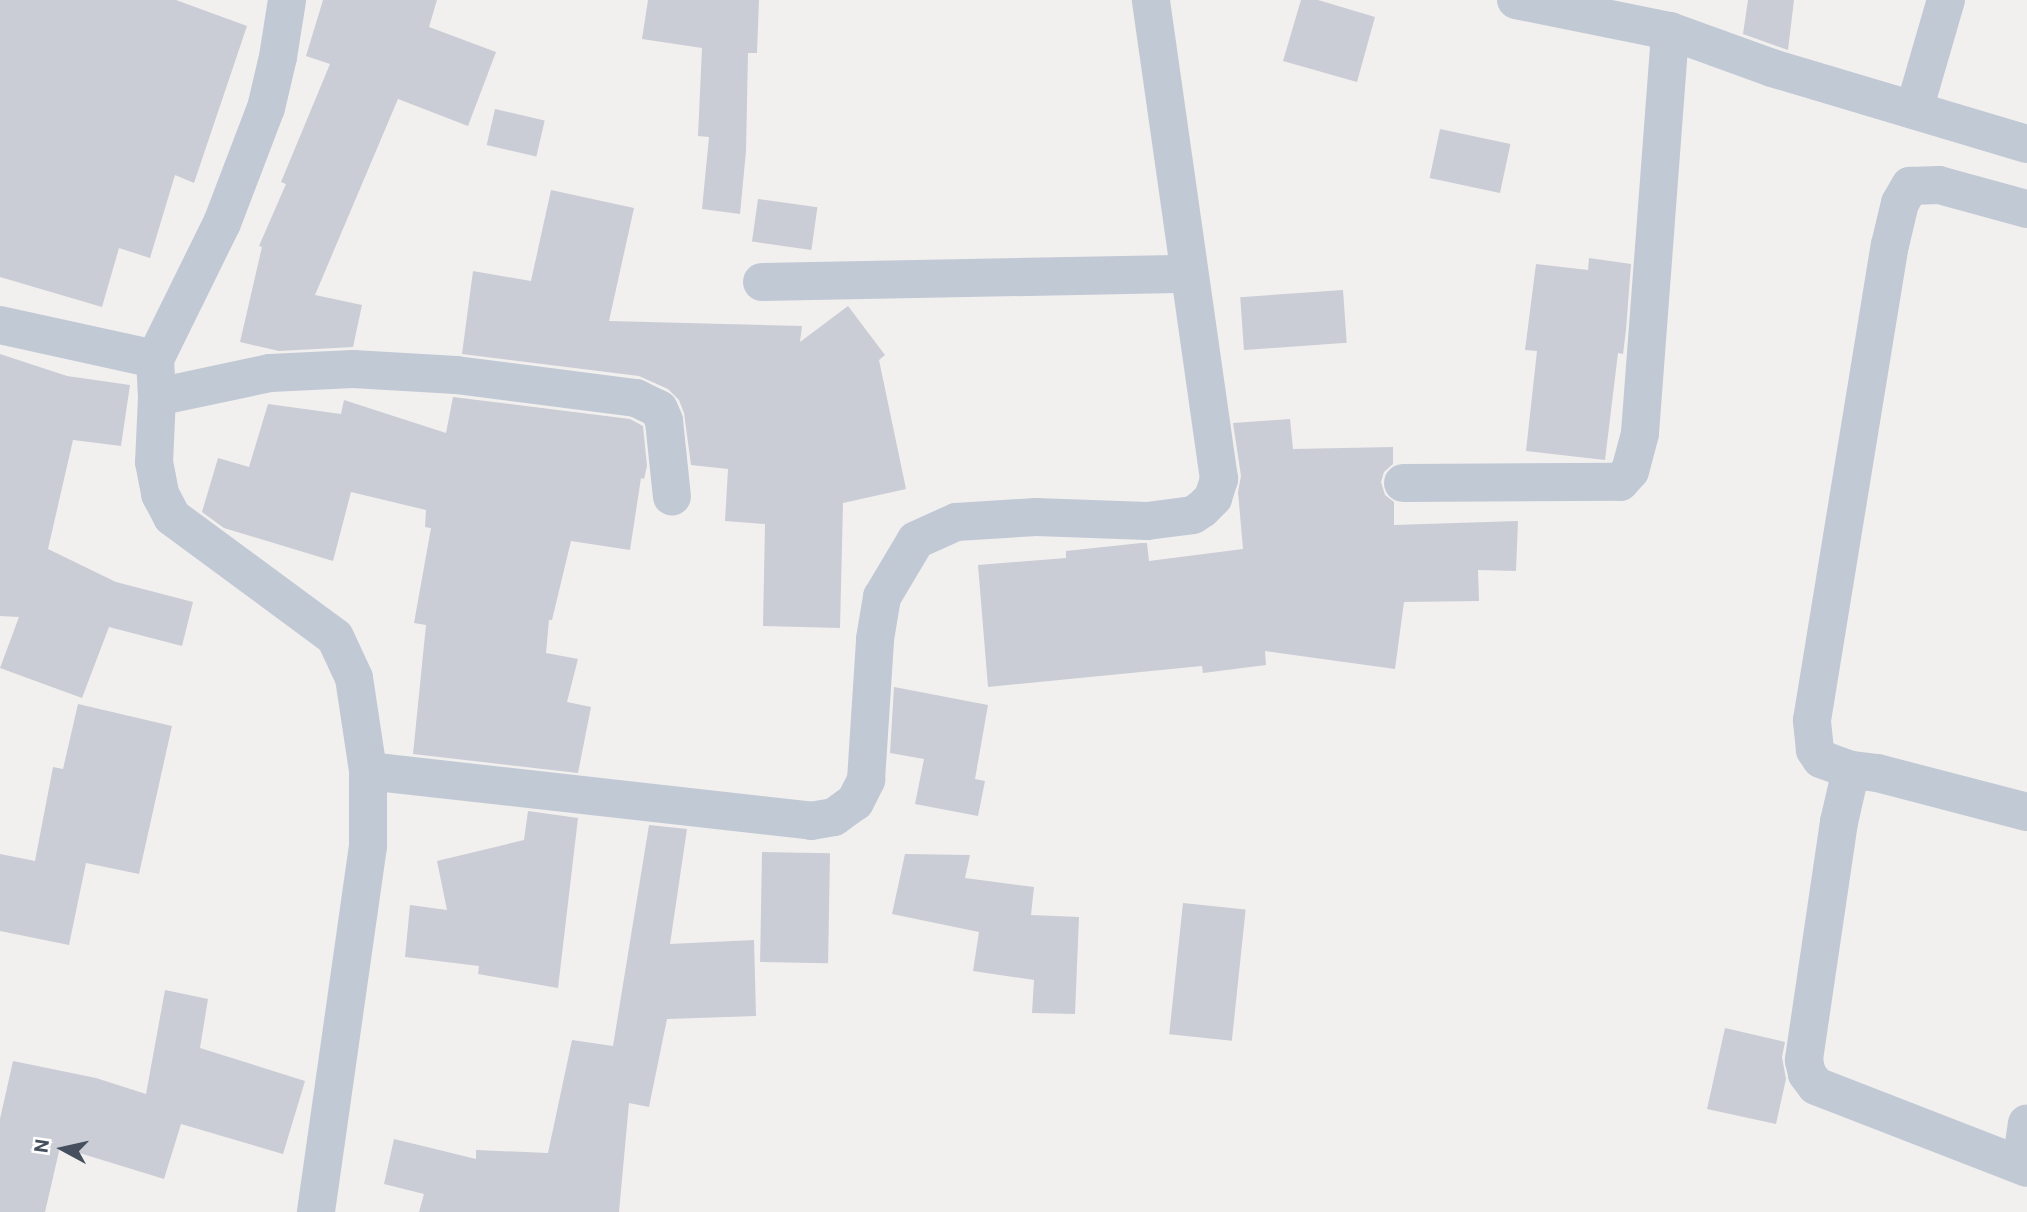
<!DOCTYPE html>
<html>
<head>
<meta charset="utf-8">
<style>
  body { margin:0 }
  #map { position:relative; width:2027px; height:1212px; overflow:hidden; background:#f2efef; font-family:Roboto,sans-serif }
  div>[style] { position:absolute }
  .building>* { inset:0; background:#cacdd5; transform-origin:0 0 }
  .street>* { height:38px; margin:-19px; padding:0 19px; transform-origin:19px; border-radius:19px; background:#c1c9d5 }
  span { translate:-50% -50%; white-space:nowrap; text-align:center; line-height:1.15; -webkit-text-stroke:7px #fff; paint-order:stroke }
  .north { position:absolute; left:28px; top:1114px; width:70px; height:70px; -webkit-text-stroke:5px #fff; paint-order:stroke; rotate:278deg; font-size:19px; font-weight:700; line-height:28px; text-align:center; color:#464f5e }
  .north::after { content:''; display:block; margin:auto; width:24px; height:32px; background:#464f5e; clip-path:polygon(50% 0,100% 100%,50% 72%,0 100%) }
</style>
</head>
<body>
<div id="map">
  <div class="building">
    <div style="clip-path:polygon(0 0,176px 0,247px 26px,194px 183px,175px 175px,150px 258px,119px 248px,102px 307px,0 277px)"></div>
    <div style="clip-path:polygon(323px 0,437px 0,429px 27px,496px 52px,468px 126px,398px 99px,315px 295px,362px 305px,353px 347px,279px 351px,240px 342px,262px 247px,259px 246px,286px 184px,281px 182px,330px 64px,306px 56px)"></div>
    <div style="clip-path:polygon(648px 0,759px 0,757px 53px,748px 53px,746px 151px,740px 214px,702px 209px,709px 137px,698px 136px,702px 48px,642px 39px)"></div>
    <div style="clip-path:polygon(1301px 0,1318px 0,1375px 17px,1357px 82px,1283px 61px)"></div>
    <div style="clip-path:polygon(1748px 0,1794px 0,1788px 50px,1743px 34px)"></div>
    <div style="left:495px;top:109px;width:51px;height:37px;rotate:13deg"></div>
    <div style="left:1440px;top:129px;width:72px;height:50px;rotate:12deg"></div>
    <div style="clip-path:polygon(551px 190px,634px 208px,609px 321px,802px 326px,800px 342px,848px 306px,885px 355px,879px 360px,906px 489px,843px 503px,840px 628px,763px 626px,765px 524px,725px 521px,728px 469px,691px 465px,684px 413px,679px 400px,668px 389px,639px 376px,462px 354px,473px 271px,531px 281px)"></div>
    <div style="left:758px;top:199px;width:60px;height:43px;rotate:8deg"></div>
    <div style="clip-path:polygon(1589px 258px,1631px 264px,1626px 330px,1623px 354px,1618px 353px,1605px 460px,1526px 451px,1537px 351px,1525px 350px,1536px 264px,1588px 270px)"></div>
    <div style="left:1343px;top:290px;width:53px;height:103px;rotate:86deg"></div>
    <div style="clip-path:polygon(0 354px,67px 376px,130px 385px,121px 446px,73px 440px,48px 549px,116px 582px,193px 602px,182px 646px,109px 627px,82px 698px,0 668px,19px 617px,0 616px)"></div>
    <div style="clip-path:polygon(453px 397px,630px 419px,643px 426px,647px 466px,644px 479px,641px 478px,630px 550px,571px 541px,552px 620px,549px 620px,546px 653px,578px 659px,567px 702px,591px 707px,578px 773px,413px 754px,426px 625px,414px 623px,431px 528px,425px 527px,426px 510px,351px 492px,333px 561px,224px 528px,202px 512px,218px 458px,249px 467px,268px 404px,341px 414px,344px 400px,446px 433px)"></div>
    <div style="clip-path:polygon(1290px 419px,1293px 449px,1393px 447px,1393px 464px,1384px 472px,1381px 482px,1385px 495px,1394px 502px,1394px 525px,1518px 521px,1516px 571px,1478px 570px,1479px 601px,1404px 602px,1395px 669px,1265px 651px,1266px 665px,1203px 673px,1202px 666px,988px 687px,978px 565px,1066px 558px,1066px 551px,1141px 543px,1147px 543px,1149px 561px,1243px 549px,1238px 492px,1241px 476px,1233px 423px)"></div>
    <div style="clip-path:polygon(894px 687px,988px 705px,975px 779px,985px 781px,978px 816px,915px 804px,924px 759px,890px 753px)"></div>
    <div style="clip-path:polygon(78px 704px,172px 726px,139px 874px,86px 863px,69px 945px,0 931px,0 854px,35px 861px,53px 767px,63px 769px)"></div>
    <div style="clip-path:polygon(528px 811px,578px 818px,558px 988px,478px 974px,479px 966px,405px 957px,410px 905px,447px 910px,437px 861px,524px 840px)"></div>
    <div style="clip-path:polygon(649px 825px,687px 829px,670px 944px,754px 940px,756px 1016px,667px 1019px,649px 1107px,629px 1103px,619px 1212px,419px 1212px,424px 1194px,384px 1184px,394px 1139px,476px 1159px,476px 1150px,548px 1153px,572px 1040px,613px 1046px)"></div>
    <div style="left:762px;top:852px;width:68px;height:110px;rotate:1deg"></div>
    <div style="clip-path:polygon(905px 854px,970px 855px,965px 878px,1034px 887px,1031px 915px,1079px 917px,1075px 1014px,1032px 1013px,1034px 980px,973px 971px,979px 932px,892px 914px)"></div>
    <div style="left:1183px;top:903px;width:63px;height:132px;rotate:6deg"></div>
    <div style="clip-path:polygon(165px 990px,208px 999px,200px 1048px,305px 1081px,283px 1154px,181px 1124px,164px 1179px,60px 1147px,45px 1212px,0 1212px,0 1119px,13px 1061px,96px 1078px,146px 1094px)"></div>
    <div style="clip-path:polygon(1725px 1028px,1785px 1042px,1782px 1057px,1786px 1079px,1776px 1124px,1707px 1109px)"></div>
  </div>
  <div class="street">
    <div style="left:1516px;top:0;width:157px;rotate:11.4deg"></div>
    <div style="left:1670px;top:31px;width:109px;rotate:19.9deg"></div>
    <div style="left:1772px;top:68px;width:266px;rotate:16.6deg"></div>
    <div style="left:1914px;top:110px;width:115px;rotate:-73.8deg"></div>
    <div style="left:762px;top:282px;width:427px;rotate:-1.1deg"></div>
    <div style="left:0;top:325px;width:159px;rotate:12.4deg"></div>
    <div style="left:155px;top:359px;width:38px;rotate:87deg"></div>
    <div style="left:157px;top:397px;width:65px;rotate:92.6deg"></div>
    <div style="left:154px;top:462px;width:33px;rotate:79deg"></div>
    <div style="left:160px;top:494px;width:26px;rotate:62deg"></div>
    <div style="left:172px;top:517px;width:202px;rotate:36.4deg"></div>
    <div style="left:335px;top:637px;width:45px;rotate:65.1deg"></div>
    <div style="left:354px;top:678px;width:94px;rotate:81.4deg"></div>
    <div style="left:368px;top:771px;width:75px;rotate:90deg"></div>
    <div style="left:368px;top:846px;width:370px;rotate:98.1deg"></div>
    <div style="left:155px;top:359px;width:152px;rotate:-63.8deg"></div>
    <div style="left:222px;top:223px;width:123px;rotate:-69.1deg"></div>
    <div style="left:266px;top:108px;width:52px;rotate:-76.8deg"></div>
    <div style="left:278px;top:57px;width:58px;rotate:-81deg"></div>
    <div style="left:157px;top:397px;width:116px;rotate:-12deg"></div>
    <div style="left:270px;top:373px;width:83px;rotate:-2.8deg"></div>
    <div style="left:353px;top:369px;width:103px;rotate:3.3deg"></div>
    <div style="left:456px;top:375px;width:181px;rotate:7.3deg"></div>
    <div style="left:636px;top:398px;width:25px;rotate:26deg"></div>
    <div style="left:659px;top:409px;width:13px;rotate:67deg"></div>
    <div style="left:664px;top:421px;width:76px;rotate:84deg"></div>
    <div style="left:1403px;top:483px;width:217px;rotate:-0.3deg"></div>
    <div style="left:1620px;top:482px;width:15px;rotate:-48deg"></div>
    <div style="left:1630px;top:471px;width:39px;rotate:-75deg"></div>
    <div style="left:1640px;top:433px;width:403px;rotate:-85.7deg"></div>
    <div style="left:1851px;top:770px;width:32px;rotate:-160deg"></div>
    <div style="left:1821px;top:759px;width:11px;rotate:-124deg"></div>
    <div style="left:1815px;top:750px;width:30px;rotate:-96deg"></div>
    <div style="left:1812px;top:720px;width:481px;rotate:-80.7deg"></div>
    <div style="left:1890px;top:245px;width:43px;rotate:-76.6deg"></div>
    <div style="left:1900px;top:203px;width:20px;rotate:-60deg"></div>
    <div style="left:1910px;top:186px;width:29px;rotate:-2deg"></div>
    <div style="left:1939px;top:185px;width:91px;rotate:15.3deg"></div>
    <div style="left:368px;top:771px;width:446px;rotate:6.4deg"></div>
    <div style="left:811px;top:821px;width:23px;rotate:-10deg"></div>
    <div style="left:834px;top:817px;width:26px;rotate:-36deg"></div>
    <div style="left:855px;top:802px;width:25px;rotate:-63deg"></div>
    <div style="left:866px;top:780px;width:141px;rotate:-86.3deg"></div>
    <div style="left:875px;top:639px;width:43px;rotate:-80.5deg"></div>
    <div style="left:882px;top:597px;width:66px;rotate:-59.2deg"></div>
    <div style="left:916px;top:540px;width:44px;rotate:-24.2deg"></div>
    <div style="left:956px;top:522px;width:80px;rotate:-3.6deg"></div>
    <div style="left:1036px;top:517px;width:111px;rotate:2.1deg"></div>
    <div style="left:1147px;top:521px;width:46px;rotate:-7.4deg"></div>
    <div style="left:1193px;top:515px;width:11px;rotate:-34deg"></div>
    <div style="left:1202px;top:509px;width:16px;rotate:-45deg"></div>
    <div style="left:1213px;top:498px;width:20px;rotate:-72deg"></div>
    <div style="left:1219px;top:479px;width:484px;rotate:-98.1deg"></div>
    <div style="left:2027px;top:812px;width:155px;rotate:-165.4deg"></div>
    <div style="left:1877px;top:773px;width:26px;rotate:-173deg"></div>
    <div style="left:1851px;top:770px;width:53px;rotate:103deg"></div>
    <div style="left:1839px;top:822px;width:241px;rotate:98.4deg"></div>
    <div style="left:1804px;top:1060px;width:14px;rotate:78deg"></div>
    <div style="left:1807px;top:1074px;width:15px;rotate:53deg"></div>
    <div style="left:1816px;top:1086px;width:226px;rotate:21.2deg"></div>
    <div style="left:2021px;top:1165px;width:42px;rotate:-81.9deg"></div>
  </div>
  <div class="north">N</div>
</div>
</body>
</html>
